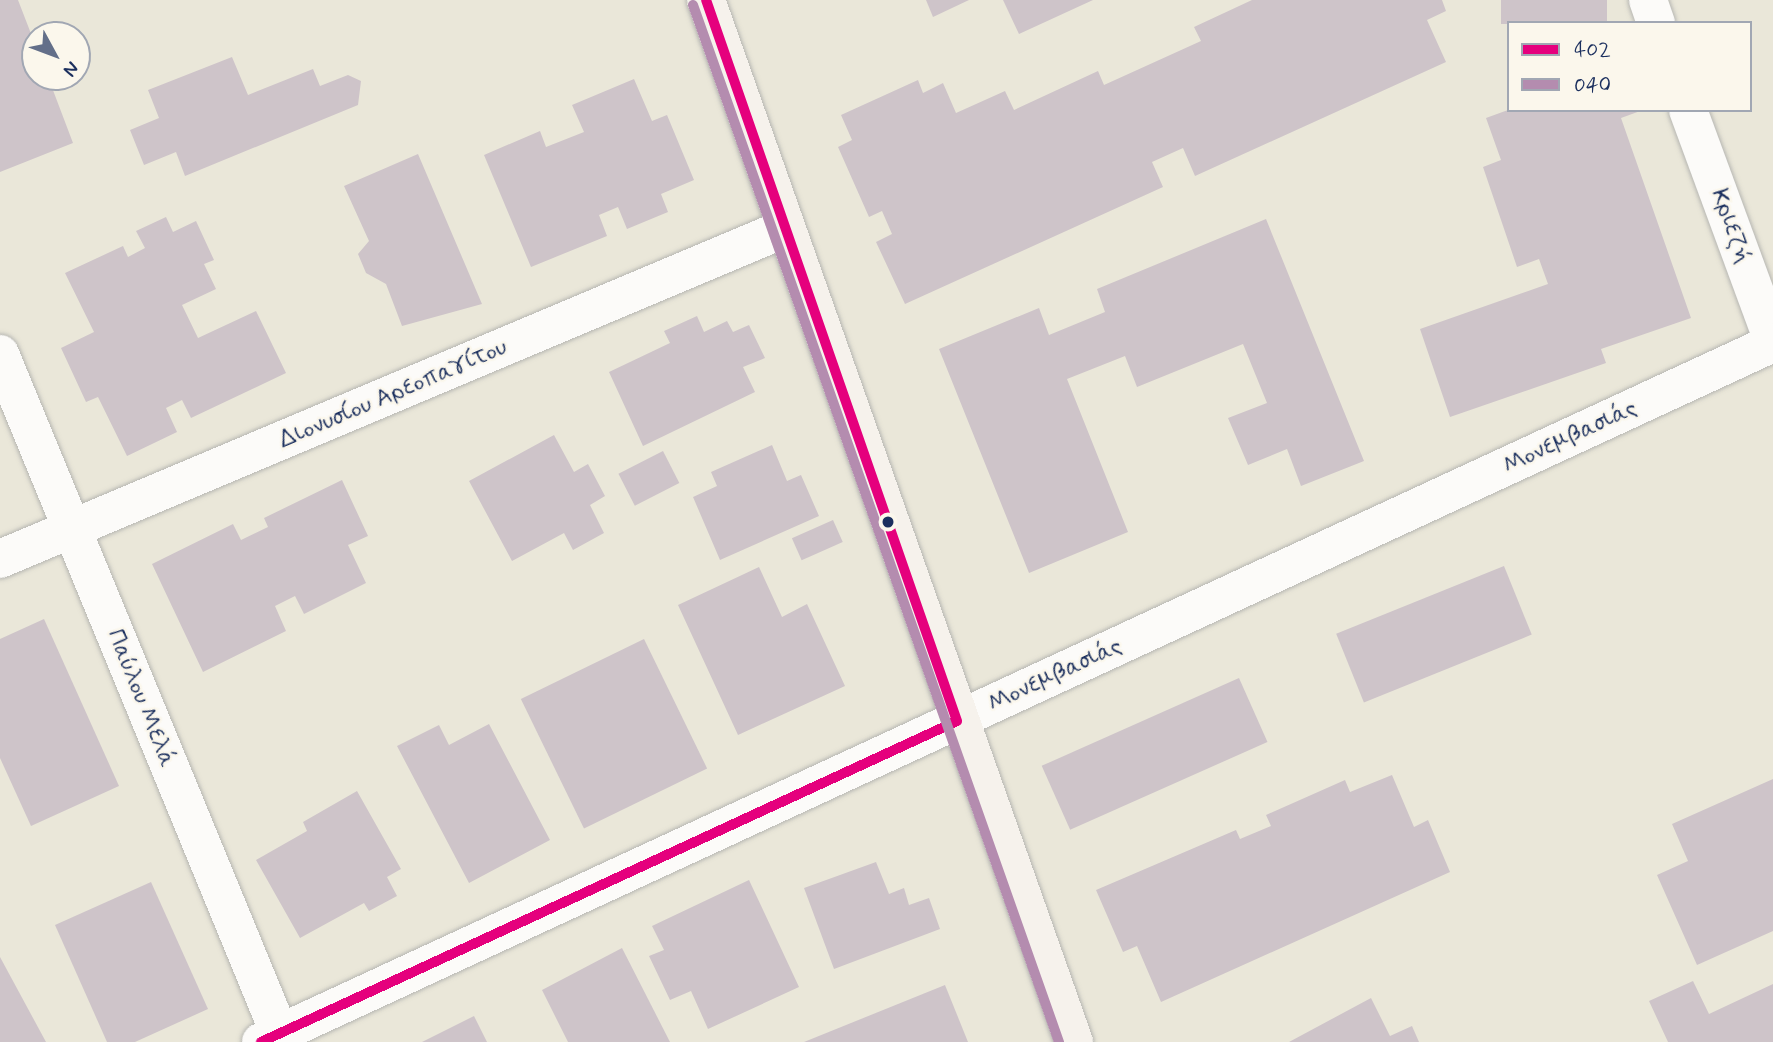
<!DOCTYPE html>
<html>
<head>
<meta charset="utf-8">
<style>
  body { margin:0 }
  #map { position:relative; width:1773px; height:1042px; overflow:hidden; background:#eae7d9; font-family:Mynerve,sans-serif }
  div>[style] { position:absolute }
  .building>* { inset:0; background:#cec4c9; transform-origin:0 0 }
  .roads { filter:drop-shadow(0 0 2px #b6b6b2) drop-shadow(0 0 2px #b6b6b2) }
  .street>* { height:38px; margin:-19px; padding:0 19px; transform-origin:19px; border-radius:19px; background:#fcfbf9 }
  .secondary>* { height:38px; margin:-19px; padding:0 19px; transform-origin:19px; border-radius:19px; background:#f6f2ec }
  .bus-1>* { height:10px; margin:-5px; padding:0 5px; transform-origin:5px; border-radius:5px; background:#e5007d }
  .bus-2>* { height:10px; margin:-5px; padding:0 5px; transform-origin:5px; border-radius:5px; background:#b48caf }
  .dots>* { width:19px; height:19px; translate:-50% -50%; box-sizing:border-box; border:4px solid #fbf7ec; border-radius:50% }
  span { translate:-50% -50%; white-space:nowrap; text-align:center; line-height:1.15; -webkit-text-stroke:5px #fbf7ec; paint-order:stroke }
  .street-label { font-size:24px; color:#1b2f5e }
  .legend { position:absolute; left:1507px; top:21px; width:245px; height:91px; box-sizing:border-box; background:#fbf7ec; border:2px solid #a1a7b3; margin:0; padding:9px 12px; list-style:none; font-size:21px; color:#1b2f5e }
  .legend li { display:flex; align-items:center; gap:14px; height:35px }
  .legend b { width:35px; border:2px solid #a1a7b3 }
  .north { position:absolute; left:21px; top:21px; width:70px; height:70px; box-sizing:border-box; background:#fbf7ec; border:2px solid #a1a7b3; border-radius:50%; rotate:131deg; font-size:19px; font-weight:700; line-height:28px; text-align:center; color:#1b2f5e }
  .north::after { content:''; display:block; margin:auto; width:24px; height:32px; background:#636f89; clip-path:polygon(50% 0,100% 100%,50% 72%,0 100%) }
</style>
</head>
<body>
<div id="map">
  <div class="building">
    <div style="clip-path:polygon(0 0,18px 0,35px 44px,35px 77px,48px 77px,73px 143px,0 172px)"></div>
    <div style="clip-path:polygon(926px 0,969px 0,933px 17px)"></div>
    <div style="clip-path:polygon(1003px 0,1093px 0,1019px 34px)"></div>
    <div style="clip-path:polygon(1252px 0,1442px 0,1446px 11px,1427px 20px,1446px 62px,1195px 176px,1183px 148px,1152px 162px,1163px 187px,905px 304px,876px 242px,892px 234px,882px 211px,869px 217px,838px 147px,852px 140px,841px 115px,918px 80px,923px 93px,943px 83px,956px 113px,1005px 91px,1014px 110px,1098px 71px,1104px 85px,1201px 41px,1194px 27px)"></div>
    <div style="left:1501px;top:0;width:106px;height:24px"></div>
    <div style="clip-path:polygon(232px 57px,248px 95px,313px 69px,320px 86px,348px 75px,361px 81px,358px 105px,185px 176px,176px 152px,144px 165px,130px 130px,159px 118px,148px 90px)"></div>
    <div style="clip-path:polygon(634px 79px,652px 121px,667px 115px,694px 180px,661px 194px,668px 212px,627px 229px,618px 207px,599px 215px,607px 236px,531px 267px,484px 155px,540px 131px,546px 147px,584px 132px,572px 105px)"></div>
    <div style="clip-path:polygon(1508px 110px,1643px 110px,1621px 118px,1691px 318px,1601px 349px,1606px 363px,1450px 417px,1420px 329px,1548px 284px,1539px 259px,1517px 267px,1483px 167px,1501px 160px,1486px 118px)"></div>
    <div style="clip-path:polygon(418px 154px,482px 304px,402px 326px,386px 284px,366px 273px,358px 254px,369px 241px,344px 186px)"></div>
    <div style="clip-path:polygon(166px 217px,173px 232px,196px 221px,214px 260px,204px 264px,216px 289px,182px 305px,198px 338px,256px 311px,286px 373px,191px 418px,182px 400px,166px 408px,177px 432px,127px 456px,98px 397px,86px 402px,61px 348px,94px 332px,65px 273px,123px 246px,128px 257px,145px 248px,136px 231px)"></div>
    <div style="clip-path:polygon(1266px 219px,1364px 461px,1301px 486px,1287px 449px,1248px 465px,1228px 418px,1267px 403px,1243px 344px,1137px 387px,1125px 356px,1067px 379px,1128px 532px,1029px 573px,939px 349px,1039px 308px,1049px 335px,1105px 312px,1097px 289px)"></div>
    <div style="clip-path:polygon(697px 316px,704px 332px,727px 321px,733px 332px,749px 325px,765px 358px,743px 367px,755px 392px,643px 446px,609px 372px,670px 343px,664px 331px)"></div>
    <div style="clip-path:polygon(554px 435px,574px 472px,588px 464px,605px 496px,590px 505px,604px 533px,573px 550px,564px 533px,512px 561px,469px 481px)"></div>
    <div style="clip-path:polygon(772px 445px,787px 481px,801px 475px,819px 516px,720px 560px,693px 497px,717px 486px,711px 472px)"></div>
    <div style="left:663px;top:451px;width:36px;height:50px;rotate:63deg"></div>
    <div style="clip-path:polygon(342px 480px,368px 536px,348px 545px,366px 583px,304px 614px,295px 596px,275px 606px,286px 631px,203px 672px,152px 564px,233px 524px,241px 540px,268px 527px,264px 518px)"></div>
    <div style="left:833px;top:520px;width:24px;height:45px;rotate:66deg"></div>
    <div style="left:1504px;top:566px;width:74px;height:181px;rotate:68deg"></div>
    <div style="clip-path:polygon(759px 567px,782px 617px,807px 604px,845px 686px,738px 735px,678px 605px)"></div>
    <div style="clip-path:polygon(44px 619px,119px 786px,31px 826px,0 758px,0 639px)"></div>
    <div style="left:644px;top:639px;width:144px;height:137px;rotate:64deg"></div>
    <div style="left:1239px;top:678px;width:70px;height:216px;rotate:66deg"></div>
    <div style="clip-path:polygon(489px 724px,550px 840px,469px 883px,397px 746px,439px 725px,449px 745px)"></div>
    <div style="clip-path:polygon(1392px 775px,1414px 827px,1428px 820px,1450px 872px,1161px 1002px,1137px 946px,1123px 952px,1096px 890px,1236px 830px,1240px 839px,1271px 826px,1266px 815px,1345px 780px,1350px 792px)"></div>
    <div style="clip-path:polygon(1773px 779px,1773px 931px,1697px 965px,1657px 875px,1688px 861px,1672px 824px)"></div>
    <div style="clip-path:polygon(357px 791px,401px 869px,387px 877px,397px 896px,369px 911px,364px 903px,300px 938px,256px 860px,307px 831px,303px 822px)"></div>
    <div style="clip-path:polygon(876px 862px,889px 894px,904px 888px,909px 905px,929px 898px,940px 929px,834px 969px,804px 888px)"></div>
    <div style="clip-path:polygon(749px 880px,799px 987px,708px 1029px,691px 991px,670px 1000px,649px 956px,664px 950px,652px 926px)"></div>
    <div style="clip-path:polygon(151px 882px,208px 1009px,135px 1042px,107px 1042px,55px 925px)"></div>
    <div style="clip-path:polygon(622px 948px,670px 1042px,568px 1042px,542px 990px)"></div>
    <div style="clip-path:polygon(0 957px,46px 1042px,0 1042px)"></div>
    <div style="clip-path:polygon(1693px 981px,1709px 1014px,1773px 984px,1773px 1042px,1668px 1042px,1649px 1001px)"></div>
    <div style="clip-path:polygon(945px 985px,968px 1042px,804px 1042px)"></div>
    <div style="clip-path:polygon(1371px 998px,1390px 1036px,1412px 1026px,1419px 1042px,1289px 1042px)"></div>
    <div style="clip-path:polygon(474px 1016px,487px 1042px,422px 1042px)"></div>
  </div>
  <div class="roads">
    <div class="street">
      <div style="left:1648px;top:0;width:24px;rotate:71deg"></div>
      <div style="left:1688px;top:110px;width:246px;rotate:69.8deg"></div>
      <div style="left:0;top:354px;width:744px;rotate:67.64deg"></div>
      <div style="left:0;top:559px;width:853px;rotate:-22.84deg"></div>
      <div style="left:261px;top:1042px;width:1666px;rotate:-24.81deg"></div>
    </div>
    <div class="secondary">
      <div style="left:706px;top:0;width:1105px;rotate:70.55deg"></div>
    </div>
  </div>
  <div class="bus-1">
    <div style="left:261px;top:1042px;width:766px;rotate:-24.76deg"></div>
    <div style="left:957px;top:721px;width:763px;rotate:-109.19deg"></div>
  </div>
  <div class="bus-2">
    <div style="left:693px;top:5px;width:1100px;rotate:70.56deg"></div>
  </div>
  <div class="dots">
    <div style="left:888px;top:522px;background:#1b2f5e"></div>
  </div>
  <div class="street-label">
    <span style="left:1731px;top:226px;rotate:70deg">Κριεζή</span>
    <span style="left:393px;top:394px;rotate:-23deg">Διονυσίου Αρεοπαγίτου</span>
    <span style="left:1570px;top:437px;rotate:-25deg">Μονεμβασιάς</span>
    <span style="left:1055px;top:675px;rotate:-25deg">Μονεμβασιάς</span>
    <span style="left:141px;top:698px;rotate:68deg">Παύλου Μελά</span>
  </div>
  <ul class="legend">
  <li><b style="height:9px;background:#e5007d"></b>402</li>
  <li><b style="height:9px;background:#b48caf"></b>040</li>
  </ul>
  <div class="north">N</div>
</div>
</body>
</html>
